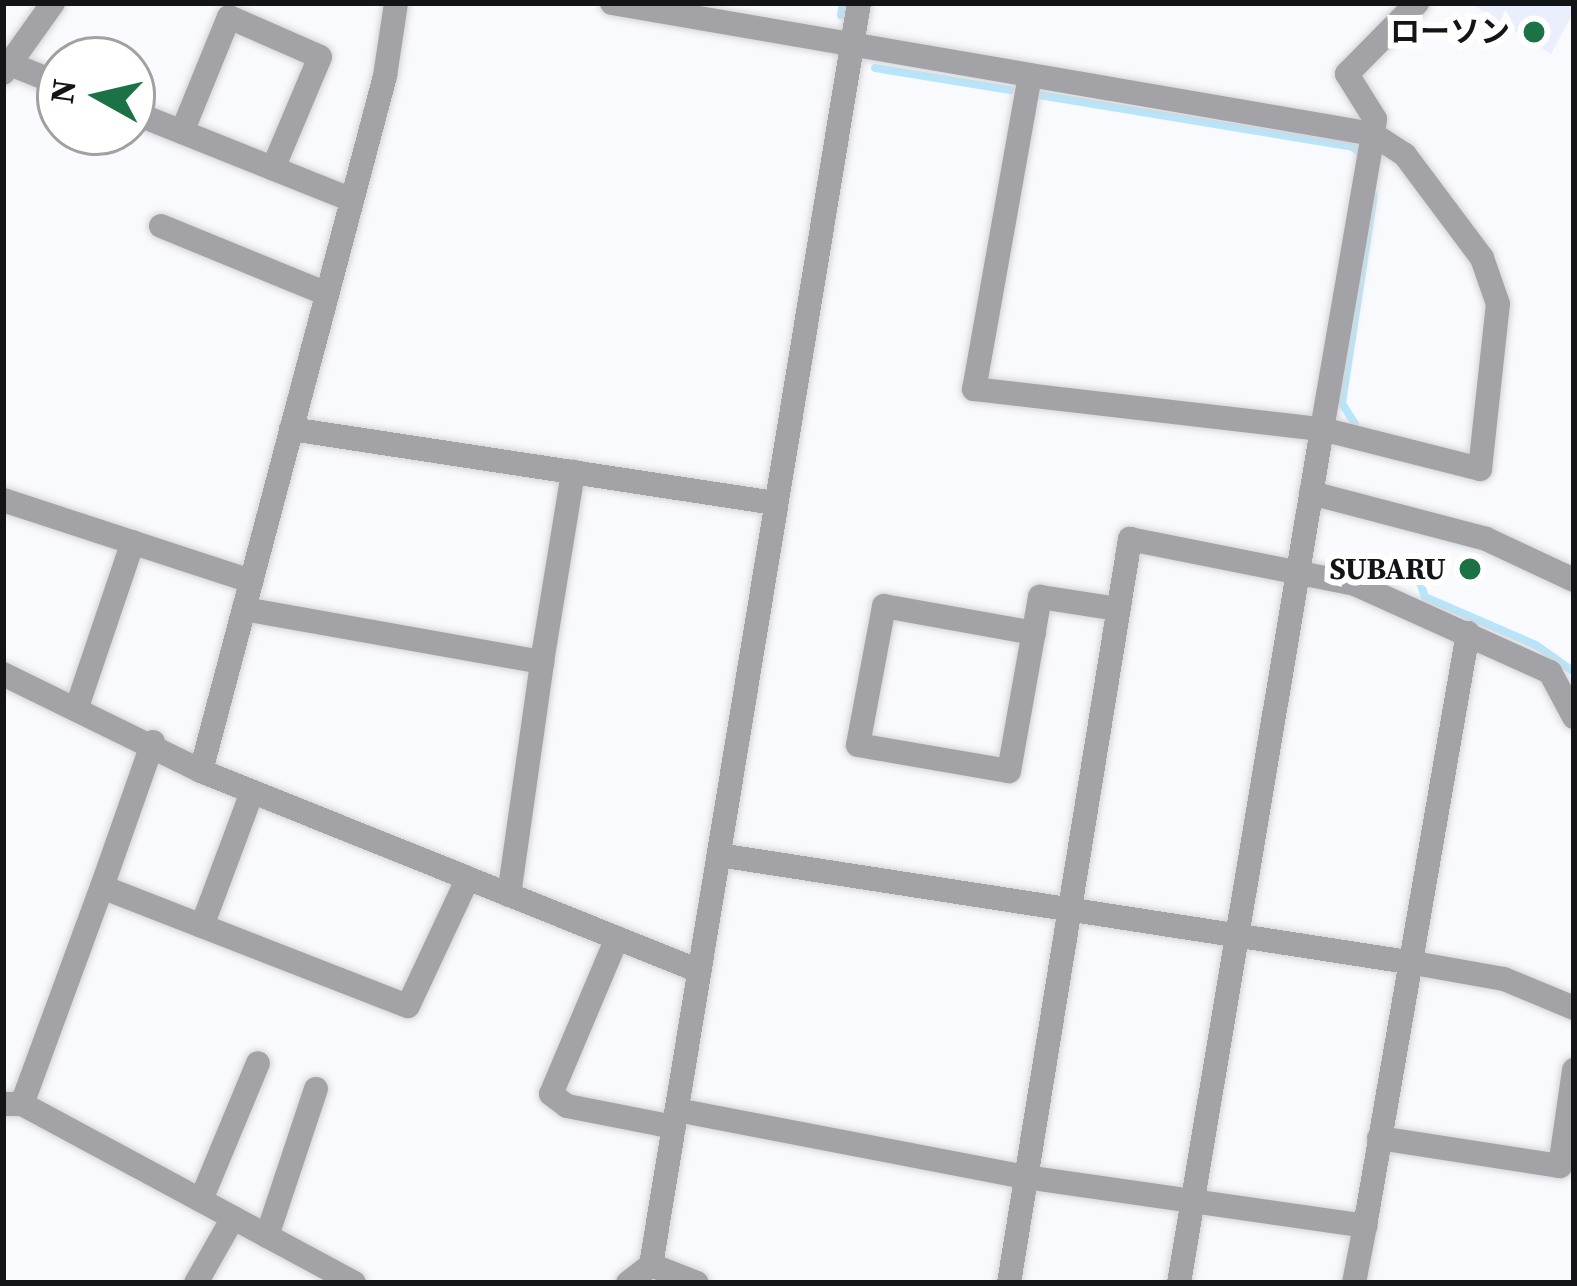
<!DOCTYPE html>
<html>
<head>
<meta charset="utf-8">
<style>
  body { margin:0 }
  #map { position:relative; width:1577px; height:1286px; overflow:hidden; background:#f9fafe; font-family:"Source Serif 4","Noto Sans JP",serif }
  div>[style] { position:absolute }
  .built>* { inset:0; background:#ebeefc }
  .stream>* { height:8px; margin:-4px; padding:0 4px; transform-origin:4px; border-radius:4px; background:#b6e6fc }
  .roads { filter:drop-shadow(0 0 3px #d4d5d9) drop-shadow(0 0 3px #d4d5d9) }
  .street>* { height:24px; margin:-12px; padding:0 12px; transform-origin:12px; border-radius:12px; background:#a3a2a6 }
  .dots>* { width:33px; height:33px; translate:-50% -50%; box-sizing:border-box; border:6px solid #fff; border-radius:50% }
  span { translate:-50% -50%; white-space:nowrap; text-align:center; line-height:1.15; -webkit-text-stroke:12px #fff; paint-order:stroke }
  .poi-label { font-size:30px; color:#131417; font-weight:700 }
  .right { translate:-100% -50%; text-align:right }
  .frame { position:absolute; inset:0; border:6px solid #131417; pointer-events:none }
  .north { position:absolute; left:36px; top:36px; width:120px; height:120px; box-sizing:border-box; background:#fff; border:3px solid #a1a1a2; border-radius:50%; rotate:278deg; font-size:33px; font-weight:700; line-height:48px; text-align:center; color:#131417 }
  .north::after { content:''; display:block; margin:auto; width:42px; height:54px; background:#1b7245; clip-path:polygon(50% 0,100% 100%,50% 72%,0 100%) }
</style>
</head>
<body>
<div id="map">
  <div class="built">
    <div style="clip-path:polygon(1470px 3px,1574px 3px,1574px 11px,1551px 54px)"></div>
  </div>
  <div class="stream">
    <div style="left:841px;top:15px;width:12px;rotate:-81deg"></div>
    <div style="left:875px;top:68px;width:137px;rotate:9.3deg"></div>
    <div style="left:1033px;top:94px;width:324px;rotate:9.4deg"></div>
    <div style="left:1353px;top:147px;width:15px;rotate:42deg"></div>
    <div style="left:1355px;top:424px;width:25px;rotate:-122deg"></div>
    <div style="left:1342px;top:403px;width:210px;rotate:-81.3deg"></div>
    <div style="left:1414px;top:565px;width:34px;rotate:71deg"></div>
    <div style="left:1425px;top:597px;width:121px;rotate:23.4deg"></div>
    <div style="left:1536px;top:645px;width:47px;rotate:35.4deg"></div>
  </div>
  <div class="roads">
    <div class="street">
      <div style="left:612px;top:3px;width:772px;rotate:9.77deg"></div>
      <div style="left:1373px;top:134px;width:15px;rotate:-82deg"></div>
      <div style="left:1375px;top:119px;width:53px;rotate:-121.9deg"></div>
      <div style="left:1347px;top:74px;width:100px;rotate:-45.4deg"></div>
      <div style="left:10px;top:64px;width:54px;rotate:21.8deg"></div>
      <div style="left:3px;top:73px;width:86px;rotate:-54.5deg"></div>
      <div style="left:1029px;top:81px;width:313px;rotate:100.1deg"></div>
      <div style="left:974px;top:389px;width:350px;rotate:6.6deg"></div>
      <div style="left:1322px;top:429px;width:163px;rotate:14.2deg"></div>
      <div style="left:1480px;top:469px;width:166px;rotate:-83.8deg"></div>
      <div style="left:1498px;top:304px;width:49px;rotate:-109.2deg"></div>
      <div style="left:1482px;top:258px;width:129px;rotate:-126.8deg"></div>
      <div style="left:1405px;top:155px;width:38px;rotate:-147deg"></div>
      <div style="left:1373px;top:134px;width:299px;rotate:99.8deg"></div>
      <div style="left:1322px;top:429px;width:866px;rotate:99.51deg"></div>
      <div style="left:132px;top:112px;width:237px;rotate:21.8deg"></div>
      <div style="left:182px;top:132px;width:124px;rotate:-67.8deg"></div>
      <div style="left:229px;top:17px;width:99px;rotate:23.7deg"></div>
      <div style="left:320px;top:57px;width:121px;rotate:112.9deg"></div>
      <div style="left:161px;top:226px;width:179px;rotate:22.3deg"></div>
      <div style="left:291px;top:429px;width:491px;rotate:8.7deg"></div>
      <div style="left:1311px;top:493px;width:181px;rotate:14.7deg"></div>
      <div style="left:1486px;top:539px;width:97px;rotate:25deg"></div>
      <div style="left:3px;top:500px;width:261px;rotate:18.1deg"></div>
      <div style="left:244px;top:609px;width:303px;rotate:10.1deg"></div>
      <div style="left:542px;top:662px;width:193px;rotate:-80.7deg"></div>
      <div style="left:1034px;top:633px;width:152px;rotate:-169.8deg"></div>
      <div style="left:884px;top:606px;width:141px;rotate:100.6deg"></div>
      <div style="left:858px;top:745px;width:153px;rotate:9.8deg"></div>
      <div style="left:1009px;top:771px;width:177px;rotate:-79.9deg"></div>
      <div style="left:1040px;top:597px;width:79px;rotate:8.7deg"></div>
      <div style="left:3px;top:674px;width:220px;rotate:26.1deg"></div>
      <div style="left:201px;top:771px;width:537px;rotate:21.88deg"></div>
      <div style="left:77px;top:707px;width:174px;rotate:-71.3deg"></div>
      <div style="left:153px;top:742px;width:154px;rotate:109.4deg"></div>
      <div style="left:102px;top:887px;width:328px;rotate:21.3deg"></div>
      <div style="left:408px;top:1006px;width:141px;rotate:-64.9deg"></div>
      <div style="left:201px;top:771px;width:719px;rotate:-75.17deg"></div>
      <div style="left:385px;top:76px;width:74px;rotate:-81.4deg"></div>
      <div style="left:719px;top:855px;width:703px;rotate:8.83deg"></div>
      <div style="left:1414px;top:963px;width:91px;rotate:10.1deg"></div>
      <div style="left:1504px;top:979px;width:76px;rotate:22.5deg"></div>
      <div style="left:509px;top:895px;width:235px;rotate:-81.9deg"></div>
      <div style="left:202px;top:926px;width:143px;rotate:-69.5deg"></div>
      <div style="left:617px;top:938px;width:169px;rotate:112.9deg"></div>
      <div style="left:551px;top:1094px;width:20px;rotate:37deg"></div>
      <div style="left:567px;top:1106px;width:109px;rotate:11.1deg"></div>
      <div style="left:3px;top:1104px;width:19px"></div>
      <div style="left:22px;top:1104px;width:377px;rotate:28.3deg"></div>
      <div style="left:22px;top:1104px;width:231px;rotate:-69.8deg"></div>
      <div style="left:677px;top:1110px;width:355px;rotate:10.9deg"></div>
      <div style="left:1026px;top:1177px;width:343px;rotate:8.2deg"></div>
      <div style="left:1365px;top:1226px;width:602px;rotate:-80.15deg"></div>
      <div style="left:1379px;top:1138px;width:183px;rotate:8.8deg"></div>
      <div style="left:1560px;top:1166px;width:97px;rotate:-81.7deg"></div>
      <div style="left:201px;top:1200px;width:148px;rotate:-67.4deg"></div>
      <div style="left:267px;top:1236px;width:155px;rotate:-71.6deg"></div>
      <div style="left:651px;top:1265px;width:49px;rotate:21.4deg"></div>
      <div style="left:196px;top:1283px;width:75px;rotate:-60.4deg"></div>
      <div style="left:628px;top:1283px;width:29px;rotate:-38deg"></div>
      <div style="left:651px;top:1265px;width:1279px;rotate:-80.64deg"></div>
      <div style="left:1009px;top:1283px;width:754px;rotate:-80.76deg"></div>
      <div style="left:1130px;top:539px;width:229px;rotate:11.3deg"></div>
      <div style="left:1355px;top:584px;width:214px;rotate:24.3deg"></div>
      <div style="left:1550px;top:672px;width:51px;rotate:61.9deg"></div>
      <div style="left:1354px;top:1283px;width:58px;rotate:-79.1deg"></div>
    </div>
  </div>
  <div class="dots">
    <div style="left:1534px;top:32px;background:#1b7245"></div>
    <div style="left:1470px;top:569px;background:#1b7245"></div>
  </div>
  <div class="poi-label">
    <span class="right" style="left:1510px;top:32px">ローソン</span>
    <span class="right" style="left:1446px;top:569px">SUBARU</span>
  </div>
  <div class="frame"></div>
  <div class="north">N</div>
</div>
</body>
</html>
